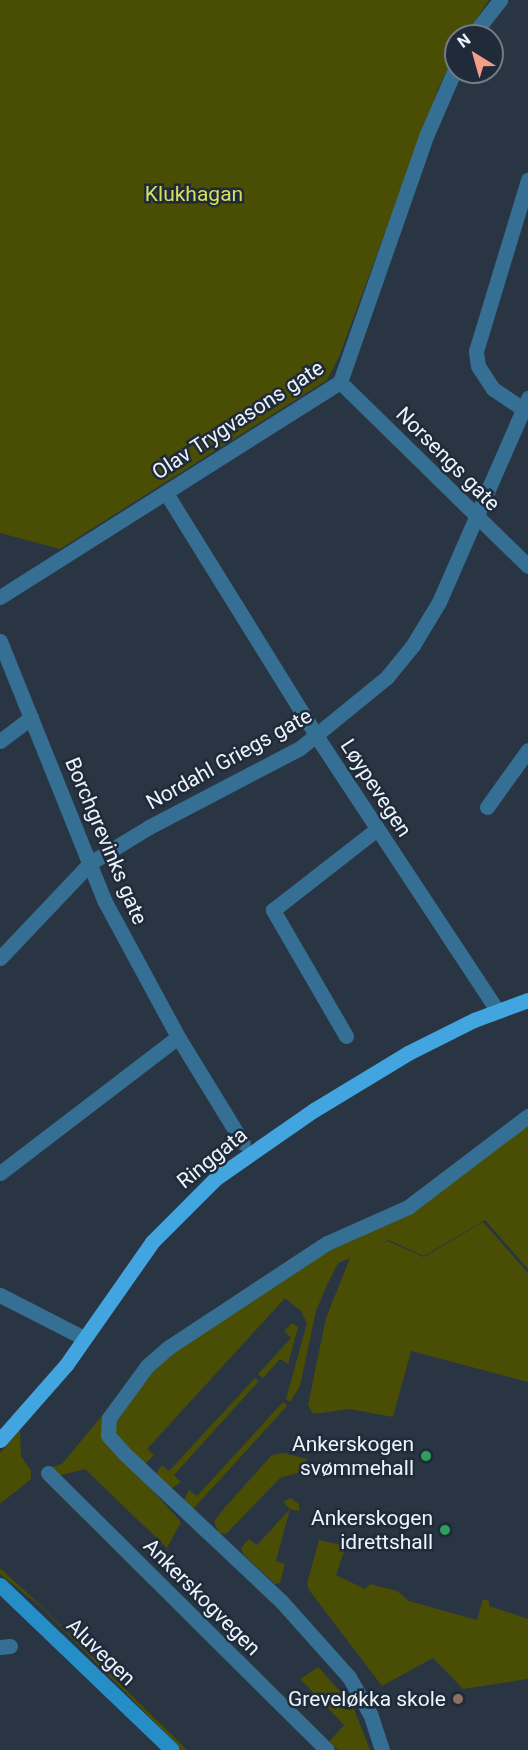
<!DOCTYPE html>
<html>
<head>
<meta charset="utf-8">
<style>
  body { margin:0 }
  #map { position:relative; width:528px; height:1750px; overflow:hidden; background:#2a3544; font-family:Roboto,sans-serif }
  div>[style] { position:absolute }
  .green>* { inset:0; background:#4a4d04 }
  .street>* { height:15px; margin:-7.5px; padding:0 7.5px; transform-origin:7.5px; border-radius:7.5px; background:#356f93 }
  .secondary>* { height:15px; margin:-7.5px; padding:0 7.5px; transform-origin:7.5px; border-radius:7.5px; background:#268ec7 }
  .primary>* { height:15px; margin:-7.5px; padding:0 7.5px; transform-origin:7.5px; border-radius:7.5px; background:#42a5df }
  .dots>* { width:16px; height:16px; translate:-50% -50%; box-sizing:border-box; border:3px solid #202b3a; border-radius:50% }
  span { translate:-50% -50%; white-space:nowrap; text-align:center; line-height:1.15; -webkit-text-stroke:5px #202b3a; paint-order:stroke }
  .park-label { font-size:21px; color:#d7df5b }
  .street-label { font-size:21px; color:#edf4fe }
  .poi-label { font-size:21px; color:#edf4fe }
  .right { translate:-100% -50%; text-align:right }
  .north { position:absolute; left:444px; top:24px; width:60px; height:60px; box-sizing:border-box; background:#202b3a; border:2px solid #727b88; border-radius:50%; rotate:323deg; font-size:16px; font-weight:700; line-height:24px; text-align:center; color:#edf4fe }
  .north::after { content:''; display:block; margin:auto; width:21px; height:27px; background:#f49e87; clip-path:polygon(50% 0,100% 100%,50% 72%,0 100%) }
</style>
</head>
<body>
<div id="map">
  <div class="green">
    <div style="clip-path:polygon(0 0,489px 0,465px 36px,456px 36px,456px 52px,438px 89px,339px 357px,327px 380px,60px 549px,0 533px)"></div>
    <div style="clip-path:polygon(528px 1121px,528px 1269px,485px 1220px,424px 1256px,388px 1240px,378px 1245px,387px 1241px,424px 1257px,483px 1222px,528px 1273px,528px 1382px,411px 1351px,393px 1417px,350px 1409px,313px 1414px,308px 1405px,326px 1318px,350px 1258px,338px 1263px,326px 1287px,316px 1311px,300px 1386px,290px 1402px,286px 1399px,307px 1323px,301px 1311px,285px 1298px,147px 1449px,154px 1455px,143px 1466px,120px 1444px,112px 1423px,159px 1362px,319px 1252px,379px 1223px)"></div>
    <div style="clip-path:polygon(292px 1323px,298px 1327px,288px 1364px,280px 1359px,263px 1378px,258px 1374px,291px 1338px,284px 1331px)"></div>
    <div style="clip-path:polygon(255px 1378px,259px 1381px,174px 1475px,181px 1482px,171px 1489px,157px 1476px,158px 1470px,162px 1465px,169px 1471px)"></div>
    <div style="clip-path:polygon(283px 1402px,287px 1406px,193px 1509px,184px 1500px,189px 1490px,197px 1496px)"></div>
    <div style="clip-path:polygon(105px 1412px,111px 1445px,181px 1522px,167px 1548px,85px 1469px,58px 1476px,52px 1467px,62px 1464px)"></div>
    <div style="clip-path:polygon(20px 1430px,21px 1456px,31px 1471px,31px 1479px,0 1504px,0 1453px)"></div>
    <div style="clip-path:polygon(284px 1453px,307px 1459px,304px 1471px,280px 1478px,226px 1534px,219px 1533px,214px 1521px,227px 1505px,272px 1455px)"></div>
    <div style="clip-path:polygon(291px 1498px,299px 1504px,299px 1511px,290px 1509px,276px 1561px,285px 1564px,280px 1583px,275px 1584px,244px 1555px,241px 1548px,249px 1539px,257px 1545px,290px 1509px,283px 1502px)"></div>
    <div style="clip-path:polygon(319px 1540px,346px 1546px,336px 1575px,365px 1589px,370px 1584px,397px 1591px,409px 1601px,477px 1620px,483px 1599px,489px 1601px,489px 1606px,528px 1619px,528px 1679px,463px 1689px,433px 1658px,382px 1686px,309px 1590px,307px 1583px)"></div>
    <div style="clip-path:polygon(0 1568px,41px 1606px,187px 1750px,182px 1750px,41px 1607px,0 1574px)"></div>
    <div style="clip-path:polygon(318px 1667px,352px 1704px,370px 1750px,338px 1750px,329px 1742px,344px 1725px,300px 1679px)"></div>
  </div>
  <div class="street">
    <div style="left:472px;top:36px;width:46px;rotate:-52.1deg"></div>
    <div style="left:340px;top:382px;width:263px;rotate:44.4deg"></div>
    <div style="left:523px;top:409px;width:36px;rotate:-146deg"></div>
    <div style="left:493px;top:389px;width:27px;rotate:-123deg"></div>
    <div style="left:478px;top:366px;width:15px;rotate:-98deg"></div>
    <div style="left:476px;top:351px;width:179px;rotate:-73.1deg"></div>
    <div style="left:166px;top:493px;width:287px;rotate:58.2deg"></div>
    <div style="left:317px;top:737px;width:328px;rotate:56.6deg"></div>
    <div style="left:0;top:597px;width:402px;rotate:-32.3deg"></div>
    <div style="left:340px;top:382px;width:263px;rotate:-70.7deg"></div>
    <div style="left:427px;top:134px;width:73px;rotate:-66.6deg"></div>
    <div style="left:0;top:641px;width:279px;rotate:68.1deg"></div>
    <div style="left:104px;top:900px;width:156px;rotate:61.6deg"></div>
    <div style="left:178px;top:1037px;width:124px;rotate:58.5deg"></div>
    <div style="left:0;top:741px;width:39px;rotate:-37deg"></div>
    <div style="left:487px;top:807px;width:70px;rotate:-54.3deg"></div>
    <div style="left:0;top:958px;width:131px;rotate:-46.5deg"></div>
    <div style="left:90px;top:863px;width:69px;rotate:-31.4deg"></div>
    <div style="left:149px;top:827px;width:170px;rotate:-27.6deg"></div>
    <div style="left:300px;top:748px;width:112px;rotate:-39.2deg"></div>
    <div style="left:387px;top:677px;width:41px;rotate:-50.9deg"></div>
    <div style="left:413px;top:645px;width:50px;rotate:-58.8deg"></div>
    <div style="left:439px;top:602px;width:223px;rotate:-66.4deg"></div>
    <div style="left:346px;top:1036px;width:146px;rotate:-120.1deg"></div>
    <div style="left:273px;top:910px;width:132px;rotate:-37.9deg"></div>
    <div style="left:0;top:1173px;width:224px;rotate:-37.4deg"></div>
    <div style="left:0;top:1295px;width:94px;rotate:27.1deg"></div>
    <div style="left:48px;top:1473px;width:393px;rotate:44.8deg"></div>
    <div style="left:0;top:1647px;width:10px;rotate:-6deg"></div>
    <div style="left:382px;top:1750px;width:38px;rotate:-108deg"></div>
    <div style="left:370px;top:1714px;width:43px;rotate:-119.6deg"></div>
    <div style="left:349px;top:1677px;width:101px;rotate:-131.8deg"></div>
    <div style="left:282px;top:1602px;width:217px;rotate:-136.7deg"></div>
    <div style="left:124px;top:1453px;width:24px;rotate:-132deg"></div>
    <div style="left:108px;top:1435px;width:17px;rotate:-87deg"></div>
    <div style="left:109px;top:1418px;width:64px;rotate:-53.8deg"></div>
    <div style="left:147px;top:1366px;width:29px;rotate:-41deg"></div>
    <div style="left:169px;top:1347px;width:189px;rotate:-33.4deg"></div>
    <div style="left:327px;top:1243px;width:89px;rotate:-24deg"></div>
    <div style="left:408px;top:1207px;width:151px;rotate:-37.2deg"></div>
  </div>
  <div class="secondary">
    <div style="left:0;top:1585px;width:238px;rotate:43.8deg"></div>
  </div>
  <div class="primary">
    <div style="left:0;top:1440px;width:100px;rotate:-48.7deg"></div>
    <div style="left:66px;top:1365px;width:150px;rotate:-55deg"></div>
    <div style="left:152px;top:1242px;width:91px;rotate:-45deg"></div>
    <div style="left:216px;top:1178px;width:119px;rotate:-34.8deg"></div>
    <div style="left:314px;top:1110px;width:110px;rotate:-31.2deg"></div>
    <div style="left:408px;top:1053px;width:74px;rotate:-26.6deg"></div>
    <div style="left:474px;top:1020px;width:58px;rotate:-20.3deg"></div>
  </div>
  <div class="dots">
    <div style="left:426px;top:1456px;background:#2e9e5b"></div>
    <div style="left:445px;top:1530px;background:#2e9e5b"></div>
    <div style="left:458px;top:1699px;background:#8d6e63"></div>
  </div>
  <div class="park-label">
    <span style="left:194px;top:194px">Klukhagan</span>
  </div>
  <div class="street-label">
    <span style="left:238px;top:420px;rotate:-33deg">Olav Trygvasons gate</span>
    <span style="left:448px;top:459px;rotate:45deg">Norsengs gate</span>
    <span style="left:229px;top:759px;rotate:-29deg">Nordahl Griegs gate</span>
    <span style="left:376px;top:788px;rotate:57deg">Løypevegen</span>
    <span style="left:106px;top:841px;rotate:67deg">Borchgrevinks gate</span>
    <span style="left:212px;top:1158px;rotate:-39deg">Ringgata</span>
    <span style="left:202px;top:1597px;rotate:45deg">Ankerskogvegen</span>
    <span style="left:101px;top:1652px;rotate:44deg">Aluvegen</span>
  </div>
  <div class="poi-label">
    <span class="right" style="left:414px;top:1456px">Ankerskogen<br>svømmehall</span>
    <span class="right" style="left:433px;top:1530px">Ankerskogen<br>idrettshall</span>
    <span class="right" style="left:446px;top:1699px">Greveløkka skole</span>
  </div>
  <div class="north">N</div>
</div>
</body>
</html>
